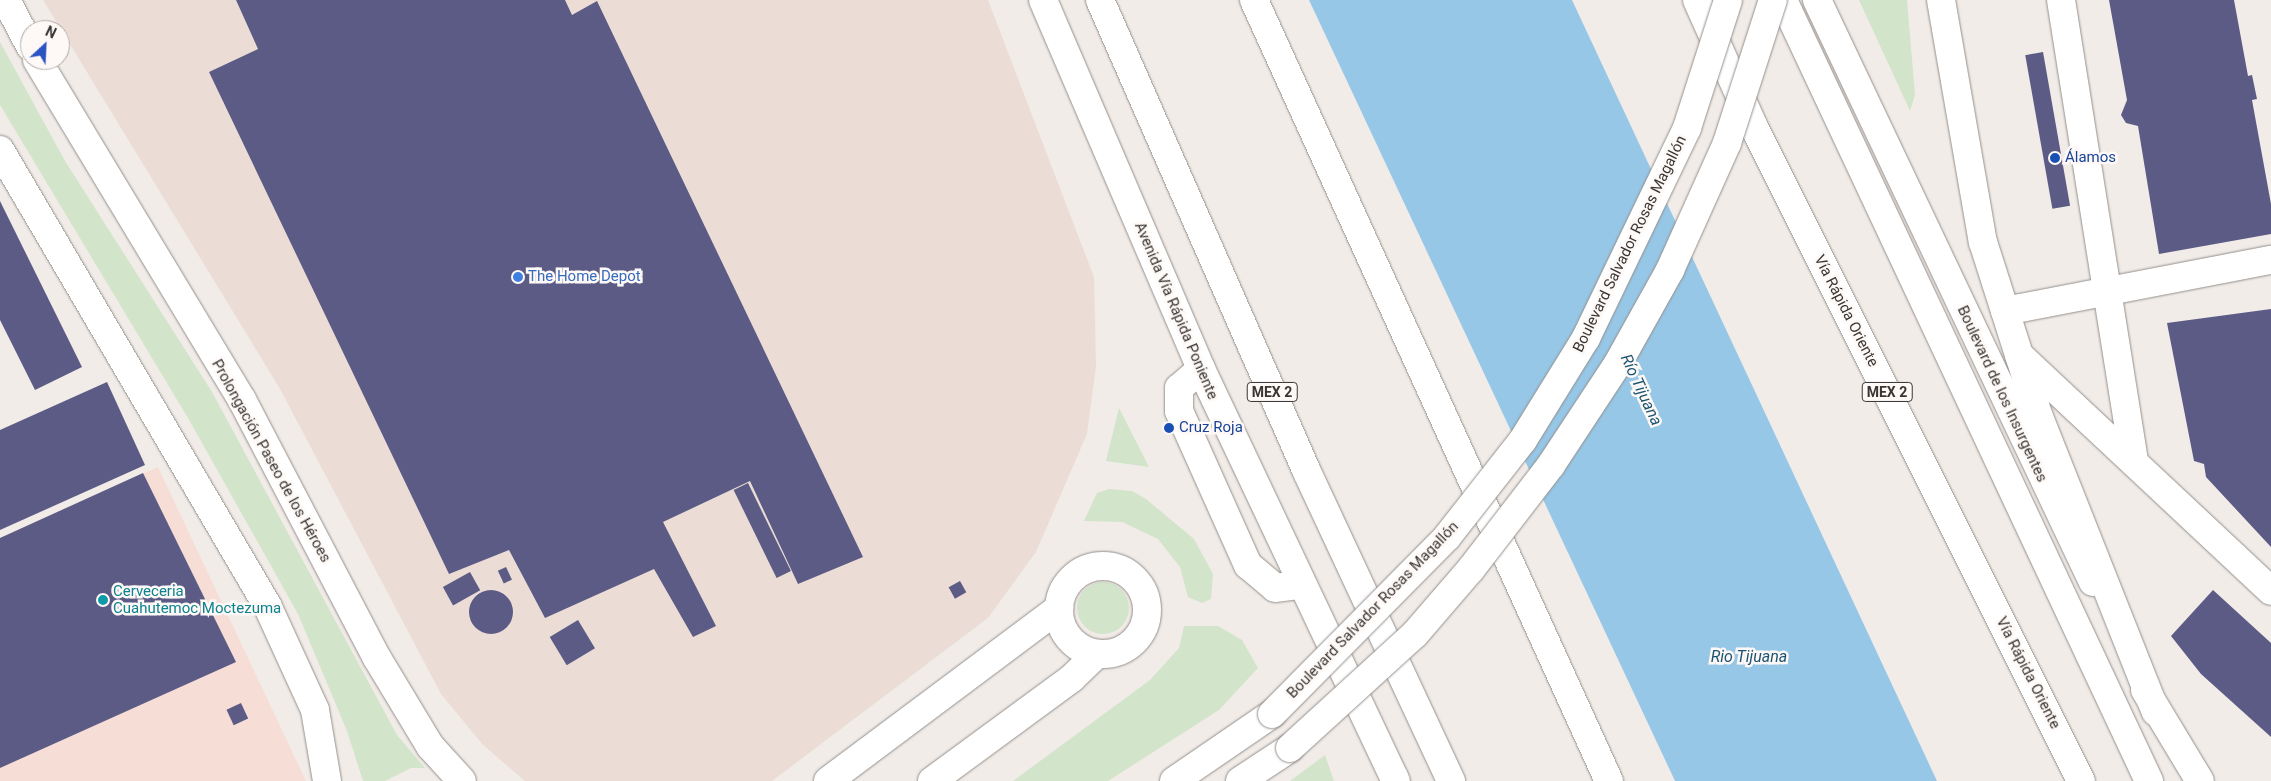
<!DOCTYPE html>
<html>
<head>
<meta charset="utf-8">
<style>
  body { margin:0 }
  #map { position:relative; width:2271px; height:781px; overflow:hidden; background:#f2ece8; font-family:Roboto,sans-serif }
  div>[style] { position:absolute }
  .built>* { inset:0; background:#ebddd5 }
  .industrial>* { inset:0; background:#f6ddd6 }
  .green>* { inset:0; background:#d2e4c9 }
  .round { border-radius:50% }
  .water>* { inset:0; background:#97c7e7 }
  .building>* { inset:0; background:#5c5b85; transform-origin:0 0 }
  .roads { filter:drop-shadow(0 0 1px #948f8b) drop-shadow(0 0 1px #948f8b) }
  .minor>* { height:28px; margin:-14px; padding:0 14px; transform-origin:14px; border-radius:14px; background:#fff }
  .minor>.ring { margin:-14px; padding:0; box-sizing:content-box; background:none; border:28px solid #fff; border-radius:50% }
  .major>* { height:28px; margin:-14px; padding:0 14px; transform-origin:14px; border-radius:14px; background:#fff }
  .highway>* { height:28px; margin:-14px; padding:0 14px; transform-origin:14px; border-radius:14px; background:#fff }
  .bridges { filter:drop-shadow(0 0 1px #948f8b) drop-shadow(0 0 1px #948f8b) }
  .highway-bridge>* { height:28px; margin:-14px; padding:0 14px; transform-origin:14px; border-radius:14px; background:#fff }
  .dots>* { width:14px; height:14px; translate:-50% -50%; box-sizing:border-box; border:2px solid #fef9f6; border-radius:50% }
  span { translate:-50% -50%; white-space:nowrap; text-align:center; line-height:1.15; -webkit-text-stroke:5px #fef9f6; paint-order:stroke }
  .shield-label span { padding:1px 4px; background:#fef9f6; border:1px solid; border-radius:4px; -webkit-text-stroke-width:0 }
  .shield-label { font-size:14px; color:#383634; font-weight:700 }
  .transit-label { font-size:15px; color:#164399 }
  .left { translate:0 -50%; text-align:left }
  .street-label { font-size:15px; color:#383634 }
  .shop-label { font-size:15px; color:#366cbe }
  .culture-label { font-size:15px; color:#0d838f }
  .water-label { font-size:16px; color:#1b5473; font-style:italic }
  .north { position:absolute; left:20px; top:20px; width:50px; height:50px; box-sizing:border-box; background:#fef9f6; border:1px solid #afaba8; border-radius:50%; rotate:25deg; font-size:14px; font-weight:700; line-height:20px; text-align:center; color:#383634 }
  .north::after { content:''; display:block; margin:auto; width:18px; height:22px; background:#2b54c3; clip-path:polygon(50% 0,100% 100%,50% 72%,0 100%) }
</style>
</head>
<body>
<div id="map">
  <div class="built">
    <div style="clip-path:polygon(43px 0,988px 0,1094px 277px,1096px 366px,1087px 434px,1036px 552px,988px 618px,772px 781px,525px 781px,483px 745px,441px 694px,280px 389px)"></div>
  </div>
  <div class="industrial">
    <div style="clip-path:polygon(158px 467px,306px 781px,0 781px,0 538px)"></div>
  </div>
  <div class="green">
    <div style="clip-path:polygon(1859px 0,1907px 0,1915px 95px,1910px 111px)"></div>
    <div style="clip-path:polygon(0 42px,65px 161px,212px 392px,397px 735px,425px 768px,411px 768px,385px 781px,363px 781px,347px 731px,298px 614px,188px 418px,0 105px)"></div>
    <div style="clip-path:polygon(1119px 408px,1149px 467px,1106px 461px)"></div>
    <div style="clip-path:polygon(1109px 489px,1132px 491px,1146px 499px,1194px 539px,1213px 574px,1211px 599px,1202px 603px,1188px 597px,1180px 567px,1158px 539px,1122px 522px,1084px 521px,1097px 493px)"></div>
    <div class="round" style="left:1077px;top:582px;width:52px;height:52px"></div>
    <div style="clip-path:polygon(1184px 626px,1218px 626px,1242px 640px,1258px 668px,1219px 710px,1108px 781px,1013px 781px,1150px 680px,1179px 648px)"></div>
    <div style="clip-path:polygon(1325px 755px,1334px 781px,1290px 781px)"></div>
  </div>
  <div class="water">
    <div style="clip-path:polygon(1309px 0,1572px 0,1937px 781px,1675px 781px)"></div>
  </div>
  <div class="building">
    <div style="clip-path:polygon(236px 0,565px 0,572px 15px,597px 1px,863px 557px,798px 584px,750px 481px,663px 522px,716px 626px,693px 637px,654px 569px,545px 618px,509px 550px,449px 574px,209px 72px,258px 49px)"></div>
    <div style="clip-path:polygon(2109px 0,2234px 0,2248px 76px,2252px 75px,2257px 99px,2252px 100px,2271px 204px,2271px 234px,2159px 254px,2138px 126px,2126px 123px,2121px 115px,2127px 100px)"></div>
    <div style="left:2043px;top:52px;width:156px;height:18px;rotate:80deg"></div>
    <div style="clip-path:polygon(0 201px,82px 367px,35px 390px,0 320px)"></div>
    <div style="clip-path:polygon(2271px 309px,2271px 547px,2206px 477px,2204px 464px,2194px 461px,2167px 323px)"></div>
    <div style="clip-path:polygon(107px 382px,145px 465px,0 530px,0 430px)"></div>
    <div style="clip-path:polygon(143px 473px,236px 662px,0 768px,0 538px)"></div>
    <div style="left:748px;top:483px;width:98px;height:16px;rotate:64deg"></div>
    <div style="left:506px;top:567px;width:14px;height:9px;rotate:65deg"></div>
    <div style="left:470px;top:572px;width:21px;height:31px;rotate:61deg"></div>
    <div style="left:960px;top:581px;width:13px;height:13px;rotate:61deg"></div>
    <div class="round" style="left:469px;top:590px;width:44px;height:44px"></div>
    <div style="clip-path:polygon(2213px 590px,2271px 643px,2271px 737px,2201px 674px,2171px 636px)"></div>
    <div style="left:578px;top:620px;width:33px;height:33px;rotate:59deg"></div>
    <div style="left:241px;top:703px;width:17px;height:16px;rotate:65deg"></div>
  </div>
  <div class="roads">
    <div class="minor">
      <div style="left:6px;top:0;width:52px;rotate:62.4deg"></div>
      <div style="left:1254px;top:0;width:858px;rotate:65.56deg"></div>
      <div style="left:2061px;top:0;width:468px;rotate:81deg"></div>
      <div style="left:37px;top:60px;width:397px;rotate:58.9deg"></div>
      <div style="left:242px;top:400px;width:291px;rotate:62.4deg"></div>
      <div style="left:377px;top:658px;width:103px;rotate:58.9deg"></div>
      <div style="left:430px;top:746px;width:47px;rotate:47.6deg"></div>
      <div style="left:0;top:150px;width:528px;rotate:59.6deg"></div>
      <div style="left:267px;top:605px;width:115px;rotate:65.4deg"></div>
      <div style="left:315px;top:710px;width:72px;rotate:80.4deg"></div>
      <div style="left:2005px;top:311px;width:271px;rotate:-10.9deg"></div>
      <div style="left:2019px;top:355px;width:345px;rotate:43.1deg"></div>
      <div style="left:1201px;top:369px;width:29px;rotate:139deg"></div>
      <div style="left:1179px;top:388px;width:23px;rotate:90deg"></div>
      <div style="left:1179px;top:411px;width:169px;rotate:65.9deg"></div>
      <div style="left:1248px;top:565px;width:35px;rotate:40deg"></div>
      <div style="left:1275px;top:588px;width:25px;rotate:-7deg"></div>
      <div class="ring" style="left:1059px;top:566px;width:60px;height:60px"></div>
      <div style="left:828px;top:781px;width:289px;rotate:-36.8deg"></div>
      <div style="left:932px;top:781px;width:174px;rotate:-36.3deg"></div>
      <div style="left:1072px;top:678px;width:35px;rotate:-44deg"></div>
    </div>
    <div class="major">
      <div style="left:1043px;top:0;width:401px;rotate:66.8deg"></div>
      <div style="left:1201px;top:369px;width:456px;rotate:64.7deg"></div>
      <div style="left:1783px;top:0;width:863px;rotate:64.89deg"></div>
      <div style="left:1817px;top:0;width:644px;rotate:64.63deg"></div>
      <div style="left:2145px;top:690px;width:106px;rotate:58.9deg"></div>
    </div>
    <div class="highway">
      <div style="left:1100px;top:0;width:515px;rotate:66.32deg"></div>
      <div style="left:1307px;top:472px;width:341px;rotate:65deg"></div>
      <div style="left:1697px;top:0;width:137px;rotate:65.9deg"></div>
      <div style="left:1753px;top:125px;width:733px;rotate:63.43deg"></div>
      <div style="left:1941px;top:0;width:246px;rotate:80.2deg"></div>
      <div style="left:1983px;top:242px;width:184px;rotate:72.3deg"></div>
      <div style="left:2039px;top:417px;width:317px;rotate:68.4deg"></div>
      <div style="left:1394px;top:777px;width:4px;rotate:76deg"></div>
      <div style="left:1174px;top:781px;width:119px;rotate:-34.4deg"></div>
      <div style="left:1240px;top:781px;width:60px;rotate:-33.4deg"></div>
    </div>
  </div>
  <div class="bridges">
    <div class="highway-bridge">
      <div style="left:1272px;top:714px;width:249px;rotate:-45.3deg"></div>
      <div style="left:1447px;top:537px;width:123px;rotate:-51.9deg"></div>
      <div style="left:1523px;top:440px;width:120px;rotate:-58.3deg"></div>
      <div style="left:1586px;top:338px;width:233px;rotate:-64.3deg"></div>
      <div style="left:1687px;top:128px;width:134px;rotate:-72.2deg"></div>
      <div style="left:1290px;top:748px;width:169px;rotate:-42.4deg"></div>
      <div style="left:1415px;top:634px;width:86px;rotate:-49.3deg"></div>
      <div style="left:1471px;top:569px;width:131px;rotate:-52.4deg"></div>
      <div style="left:1551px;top:465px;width:120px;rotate:-56.6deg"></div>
      <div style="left:1617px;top:365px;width:109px;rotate:-60.8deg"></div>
      <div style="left:1670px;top:270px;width:139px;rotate:-65.8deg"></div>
      <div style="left:1727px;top:143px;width:150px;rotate:-72.2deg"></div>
    </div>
  </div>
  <div class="dots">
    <div style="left:2055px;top:158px;background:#1a4fb4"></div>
    <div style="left:518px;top:277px;background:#3f7fe0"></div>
    <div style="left:1169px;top:428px;background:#1a4fb4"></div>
    <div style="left:103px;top:600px;background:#0f9aa8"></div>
  </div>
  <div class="shield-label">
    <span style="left:1272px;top:392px">MEX 2</span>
    <span style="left:1887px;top:392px">MEX 2</span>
  </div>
  <div class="transit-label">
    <span class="left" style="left:2065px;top:158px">Álamos</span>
    <span class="left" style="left:1179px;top:428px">Cruz Roja</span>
  </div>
  <div class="street-label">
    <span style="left:1630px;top:244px;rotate:-64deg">Boulevard Salvador Rosas Magallón</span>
    <span style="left:1176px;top:311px;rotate:67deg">Avenida Vía Rápida Poniente</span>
    <span style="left:1846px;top:311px;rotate:63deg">Vía Rápida Oriente</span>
    <span style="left:2002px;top:394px;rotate:65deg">Boulevard de los Insurgentes</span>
    <span style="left:271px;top:461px;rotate:61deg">Prolongación Paseo de los Héroes</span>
    <span style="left:1373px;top:610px;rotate:-46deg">Boulevard Salvador Rosas Magallón</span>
    <span style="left:2028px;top:673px;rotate:63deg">Vía Rápida Oriente</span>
  </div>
  <div class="shop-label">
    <span class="left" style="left:528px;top:277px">The Home Depot</span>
  </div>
  <div class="culture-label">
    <span class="left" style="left:113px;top:600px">Cerveceria<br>Cuahutemoc Moctezuma</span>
  </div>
  <div class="water-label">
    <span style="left:1641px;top:390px;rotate:65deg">Río Tijuana</span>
    <span style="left:1749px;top:657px">Rio Tijuana</span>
  </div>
  <div class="north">N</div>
</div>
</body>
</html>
